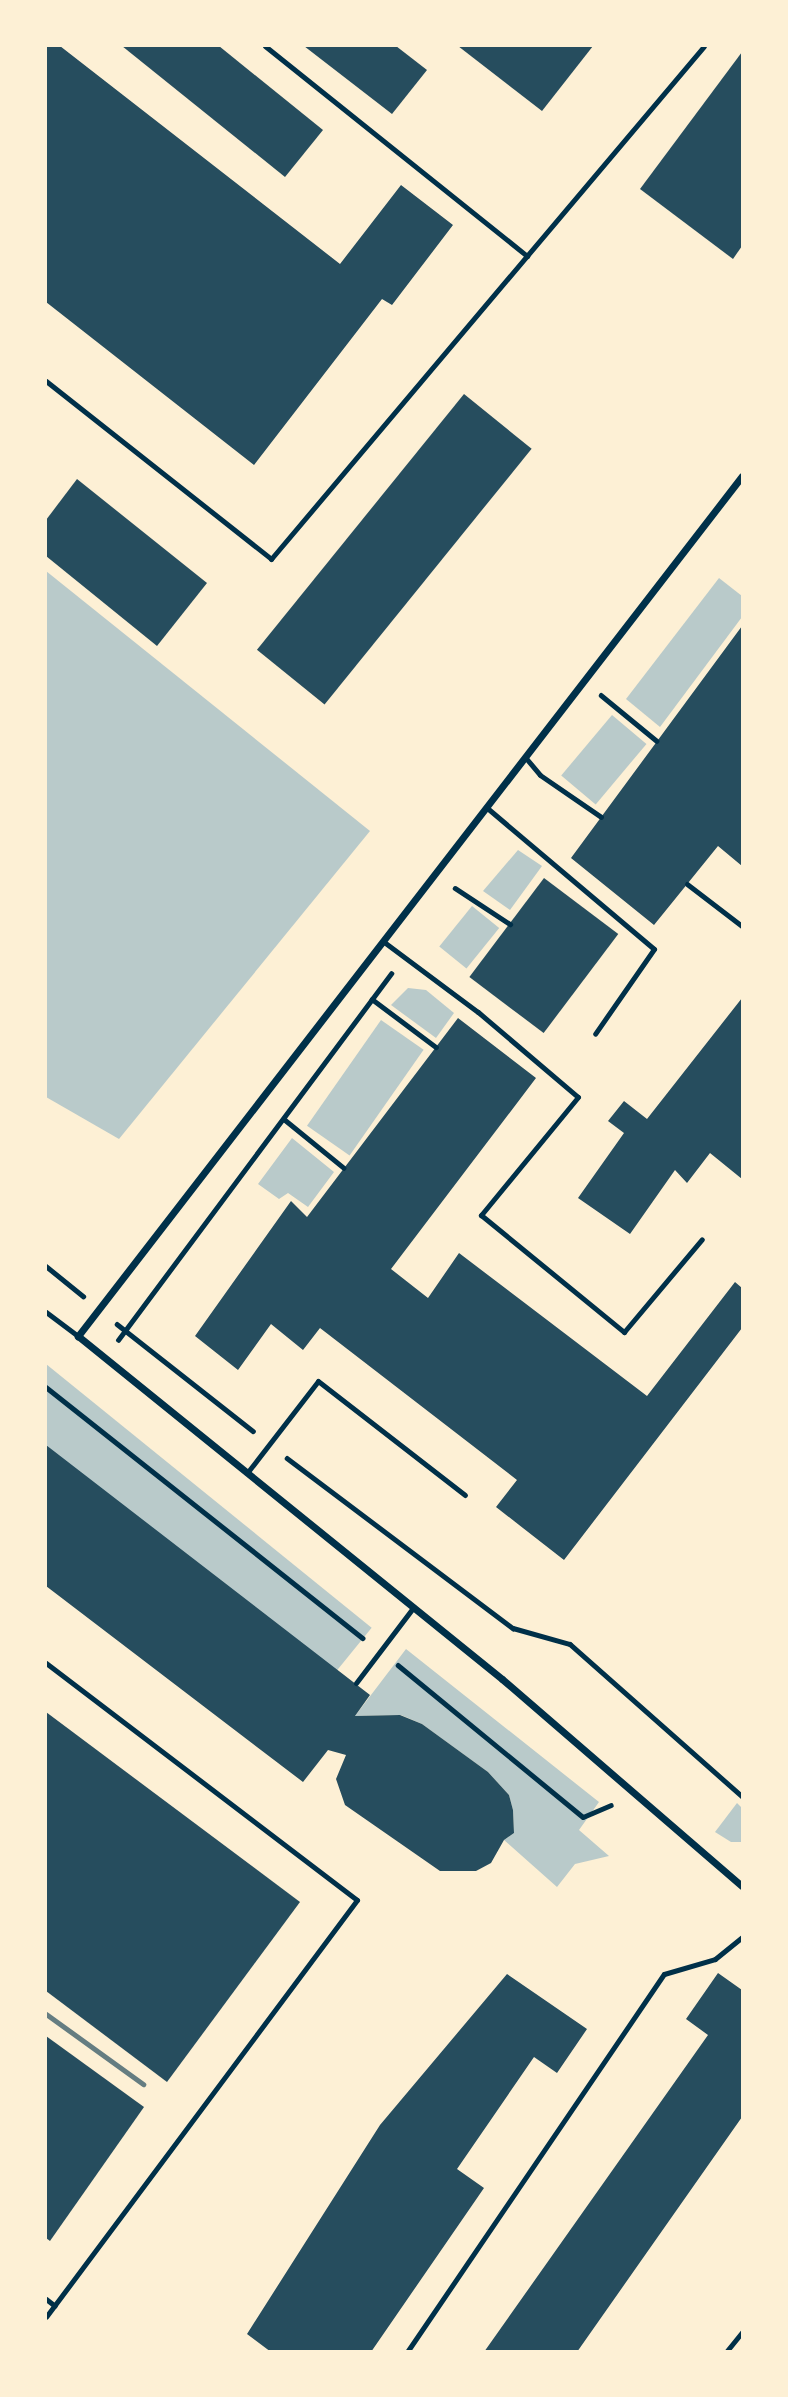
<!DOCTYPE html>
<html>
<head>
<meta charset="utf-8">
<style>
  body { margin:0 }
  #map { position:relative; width:788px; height:2397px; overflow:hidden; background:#fdf0d5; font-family:"Fira Sans Condensed",sans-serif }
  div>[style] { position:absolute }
  .green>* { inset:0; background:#b9caca; transform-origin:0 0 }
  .building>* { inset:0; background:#264d5e; transform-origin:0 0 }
  .path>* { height:4.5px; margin:-2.25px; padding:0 2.25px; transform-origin:2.25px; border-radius:2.25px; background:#003049 }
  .service>* { height:5px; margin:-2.5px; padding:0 2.5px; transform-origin:2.5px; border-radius:2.5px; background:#003049 }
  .minor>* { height:7px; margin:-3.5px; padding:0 3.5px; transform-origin:3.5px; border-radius:3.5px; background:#003049 }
  .rail>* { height:5px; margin:-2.5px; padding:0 2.5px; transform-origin:2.5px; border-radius:2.5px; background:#657d81 }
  span { translate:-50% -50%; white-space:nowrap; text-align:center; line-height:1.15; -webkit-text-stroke:5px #fdf0d5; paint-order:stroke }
  .frame { position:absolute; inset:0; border:47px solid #fdf0d5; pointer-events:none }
</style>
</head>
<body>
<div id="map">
  <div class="green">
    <div style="clip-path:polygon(46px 571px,370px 831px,119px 1139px,46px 1097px)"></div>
    <div style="clip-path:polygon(719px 578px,742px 596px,742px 617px,660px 727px,626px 699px)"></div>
    <div style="left:612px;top:715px;width:45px;height:79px;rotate:40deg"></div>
    <div style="clip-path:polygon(518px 850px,542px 866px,510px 910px,483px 891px)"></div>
    <div style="left:472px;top:906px;width:35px;height:52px;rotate:39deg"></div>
    <div style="clip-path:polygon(408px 988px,426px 990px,454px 1013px,436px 1038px,391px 1005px)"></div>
    <div style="left:381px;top:1020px;width:52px;height:129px;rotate:35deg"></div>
    <div style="clip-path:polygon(292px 1138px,334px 1172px,308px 1207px,288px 1193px,279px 1199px,258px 1184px)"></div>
    <div style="left:46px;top:1364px;width:419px;height:68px;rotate:39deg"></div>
    <div style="clip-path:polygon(406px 1649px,599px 1802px,579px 1830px,609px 1856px,575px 1864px,557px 1887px,504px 1840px,514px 1833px,513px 1810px,509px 1795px,488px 1772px,422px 1724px,401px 1715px,355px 1716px)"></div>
    <div style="clip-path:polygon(737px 1803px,742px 1808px,742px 1842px,731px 1842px,715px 1832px)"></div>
  </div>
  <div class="building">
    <div style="clip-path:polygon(46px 46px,60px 46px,340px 264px,401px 185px,453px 225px,392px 305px,382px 299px,254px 465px,46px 302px)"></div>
    <div style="clip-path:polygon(122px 46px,219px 46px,323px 130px,285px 177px)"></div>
    <div style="clip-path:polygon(304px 46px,396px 46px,427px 70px,392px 114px)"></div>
    <div style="clip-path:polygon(458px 46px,593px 46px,542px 111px)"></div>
    <div style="clip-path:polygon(742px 52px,742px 246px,733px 259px,640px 189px)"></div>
    <div style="left:464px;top:394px;width:87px;height:329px;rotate:39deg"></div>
    <div style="clip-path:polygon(77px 479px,207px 583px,157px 646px,46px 556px,46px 520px)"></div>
    <div style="clip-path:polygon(742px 626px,742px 866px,718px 846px,654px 925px,571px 858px)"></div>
    <div style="left:544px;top:878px;width:93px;height:124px;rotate:37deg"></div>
    <div style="clip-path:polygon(742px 998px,742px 1179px,710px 1153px,687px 1183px,675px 1170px,630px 1234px,578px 1198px,624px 1133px,608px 1121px,624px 1101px,647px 1119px)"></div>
    <div style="clip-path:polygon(458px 1018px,536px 1078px,391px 1269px,428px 1298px,459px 1253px,647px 1396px,735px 1282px,742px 1288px,742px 1328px,564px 1560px,496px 1507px,517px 1480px,320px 1328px,303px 1350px,271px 1324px,238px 1370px,195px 1336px,291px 1201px,307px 1217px)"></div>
    <div style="clip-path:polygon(46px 1445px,370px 1695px,355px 1716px,400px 1715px,422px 1724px,488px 1772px,509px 1795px,513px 1810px,514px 1833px,504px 1840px,491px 1863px,476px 1871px,440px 1871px,345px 1805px,336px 1779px,346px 1755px,328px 1750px,303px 1782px,46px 1586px)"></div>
    <div style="clip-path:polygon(46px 1712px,300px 1902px,167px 2082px,46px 1991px)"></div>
    <div style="clip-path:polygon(718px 1973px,742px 1990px,742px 2117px,577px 2352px,484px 2352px,708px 2035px,686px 2019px)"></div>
    <div style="clip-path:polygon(507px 1974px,587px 2029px,557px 2073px,534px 2057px,457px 2169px,484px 2188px,371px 2352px,271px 2352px,247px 2334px,380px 2125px)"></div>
    <div style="clip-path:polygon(46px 2036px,144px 2107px,50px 2241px,46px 2238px)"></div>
  </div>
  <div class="path">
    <div style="left:601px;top:695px;width:72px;rotate:39.4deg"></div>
    <div style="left:455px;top:888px;width:66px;rotate:33.2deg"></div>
    <div style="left:372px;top:999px;width:80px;rotate:36.9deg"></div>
    <div style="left:284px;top:1119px;width:77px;rotate:39.2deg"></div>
    <div style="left:46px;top:1266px;width:48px;rotate:39deg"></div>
    <div style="left:117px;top:1324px;width:173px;rotate:38.2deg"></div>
    <div style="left:118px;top:1340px;width:457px;rotate:-53.3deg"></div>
    <div style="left:46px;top:1387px;width:404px;rotate:38.4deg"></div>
    <div style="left:287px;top:1458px;width:283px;rotate:37deg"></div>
    <div style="left:513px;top:1628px;width:59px;rotate:15.7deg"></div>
    <div style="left:570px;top:1644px;width:230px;rotate:41.5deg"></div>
    <div style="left:398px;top:1665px;width:239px;rotate:39.4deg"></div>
    <div style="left:583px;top:1817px;width:30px;rotate:-23deg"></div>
  </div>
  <div class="service">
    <div style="left:265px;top:46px;width:336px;rotate:38.7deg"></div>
    <div style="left:46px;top:381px;width:287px;rotate:38.3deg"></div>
    <div style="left:271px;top:559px;width:671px;rotate:-49.83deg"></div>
    <div style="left:525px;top:757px;width:23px;rotate:50deg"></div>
    <div style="left:540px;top:775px;width:74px;rotate:34.5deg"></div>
    <div style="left:486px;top:807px;width:220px;rotate:40.2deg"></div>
    <div style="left:654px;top:949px;width:103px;rotate:124.8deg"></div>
    <div style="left:687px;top:884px;width:69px;rotate:37.4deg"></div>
    <div style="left:384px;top:942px;width:117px;rotate:36.7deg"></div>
    <div style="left:478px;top:1012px;width:131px;rotate:40.4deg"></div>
    <div style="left:578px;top:1097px;width:153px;rotate:129.4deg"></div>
    <div style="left:481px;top:1215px;width:185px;rotate:39.3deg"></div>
    <div style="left:624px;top:1332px;width:121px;rotate:-50deg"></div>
    <div style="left:46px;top:1312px;width:40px;rotate:37deg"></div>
    <div style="left:247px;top:1473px;width:116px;rotate:-52.3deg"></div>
    <div style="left:318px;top:1381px;width:186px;rotate:37.8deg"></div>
    <div style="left:46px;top:1663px;width:391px;rotate:37.3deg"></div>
    <div style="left:357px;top:1900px;width:520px;rotate:126.72deg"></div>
    <div style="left:356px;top:1683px;width:94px;rotate:-52.8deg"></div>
    <div style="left:46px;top:2299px;width:11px;rotate:38deg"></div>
    <div style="left:407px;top:2352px;width:457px;rotate:-55.8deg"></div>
    <div style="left:664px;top:1974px;width:53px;rotate:-16.4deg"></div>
    <div style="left:715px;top:1959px;width:35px;rotate:-39deg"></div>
    <div style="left:726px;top:2352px;width:26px;rotate:-51deg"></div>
  </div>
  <div class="minor">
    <div style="left:742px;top:476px;width:1087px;rotate:127.67deg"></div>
    <div style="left:78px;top:1336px;width:545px;rotate:38.97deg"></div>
    <div style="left:502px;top:1679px;width:317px;rotate:40.8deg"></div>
  </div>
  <div class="rail">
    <div style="left:46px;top:2014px;width:120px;rotate:35.8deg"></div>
  </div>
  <div class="frame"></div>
</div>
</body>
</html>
